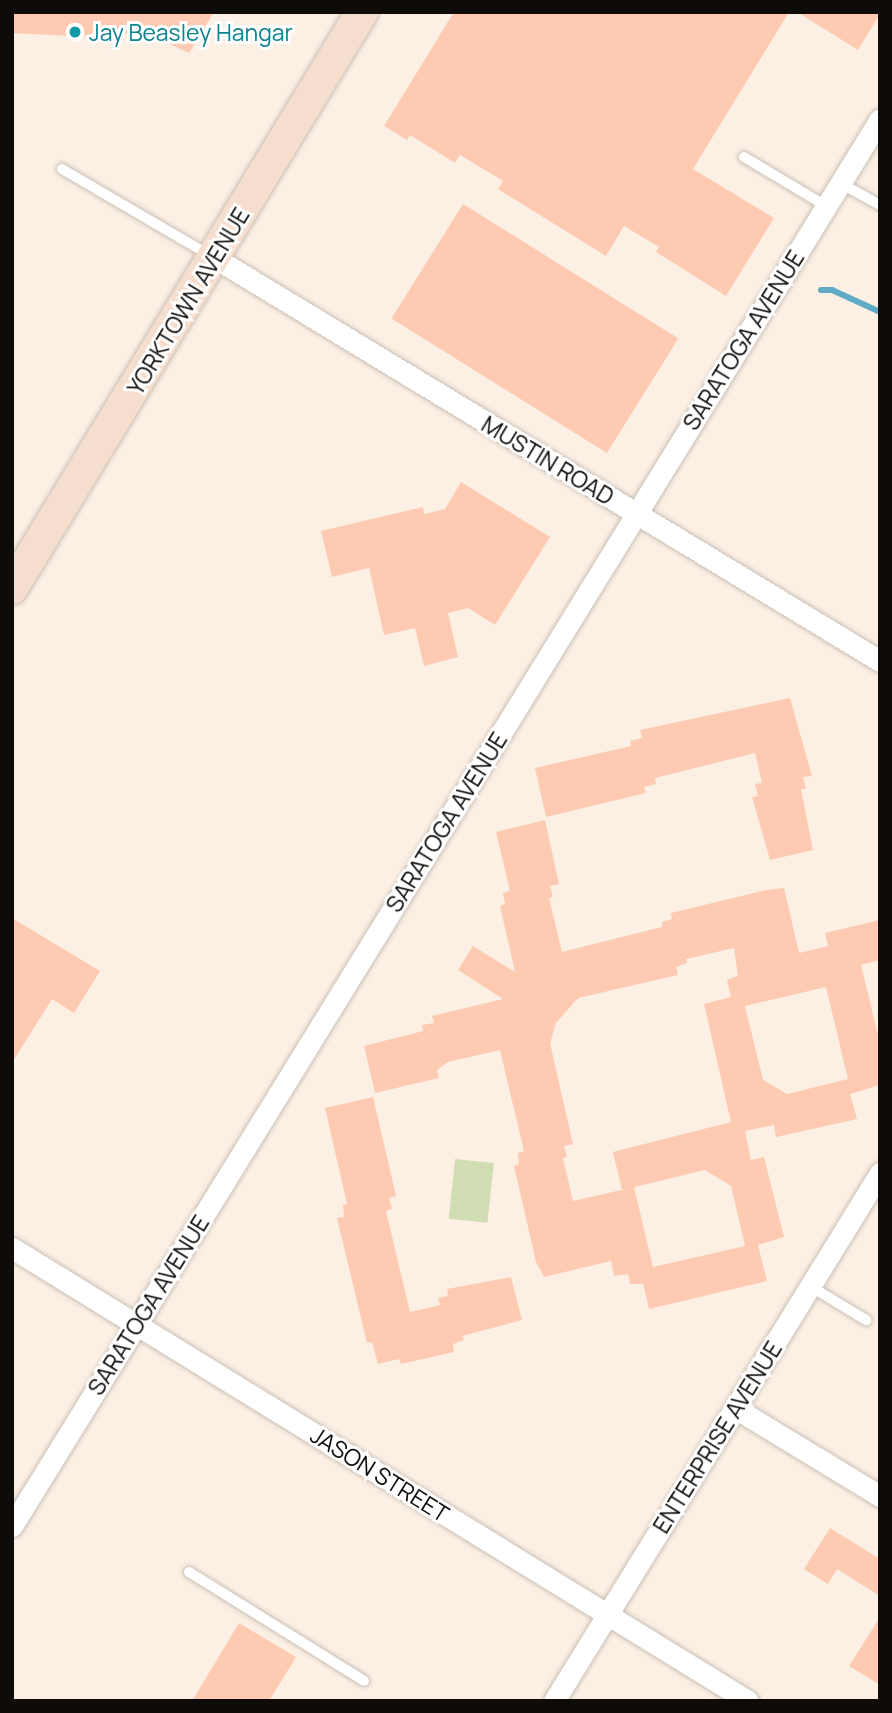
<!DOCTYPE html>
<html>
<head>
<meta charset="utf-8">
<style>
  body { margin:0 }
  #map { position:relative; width:892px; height:1713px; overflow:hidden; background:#fcf0e5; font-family:Manrope,sans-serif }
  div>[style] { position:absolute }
  .green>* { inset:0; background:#d1ddb2; transform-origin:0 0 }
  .stream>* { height:6px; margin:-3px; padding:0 3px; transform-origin:3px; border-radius:3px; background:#60acc7 }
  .building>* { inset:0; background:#fecab2; transform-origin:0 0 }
  .roads { filter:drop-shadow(0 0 2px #cabfb4) drop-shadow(0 0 2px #cabfb4) }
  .service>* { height:10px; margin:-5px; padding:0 5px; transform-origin:5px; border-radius:5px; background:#fff }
  .minor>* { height:21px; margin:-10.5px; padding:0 10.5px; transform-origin:10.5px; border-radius:10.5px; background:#fff }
  .secondary>* { height:32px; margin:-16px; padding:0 16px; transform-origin:16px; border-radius:16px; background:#f6dece }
  .dots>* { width:19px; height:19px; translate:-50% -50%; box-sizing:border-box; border:4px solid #fff; border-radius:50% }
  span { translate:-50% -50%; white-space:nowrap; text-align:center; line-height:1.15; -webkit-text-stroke:6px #fff; paint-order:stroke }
  .culture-label { font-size:23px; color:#0d838f }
  .left { translate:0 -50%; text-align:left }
  .street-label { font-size:23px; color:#0e0b08 }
  .frame { position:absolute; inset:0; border:14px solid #0e0b08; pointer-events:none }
</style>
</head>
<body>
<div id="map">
  <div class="green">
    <div style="left:455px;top:1159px;width:39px;height:60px;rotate:6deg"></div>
  </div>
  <div class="stream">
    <div style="left:821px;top:290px;width:11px"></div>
    <div style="left:832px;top:290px;width:53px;rotate:24.6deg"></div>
  </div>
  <div class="building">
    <div style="clip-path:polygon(12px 12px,214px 12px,189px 53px,144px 32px,93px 37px,12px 33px)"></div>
    <div style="clip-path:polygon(454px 12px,789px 12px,693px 169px,774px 218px,726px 296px,656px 252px,659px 247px,624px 226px,606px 256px,498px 189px,503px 181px,460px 155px,455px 163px,410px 135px,407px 140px,384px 126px)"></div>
    <div style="clip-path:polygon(797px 12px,880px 12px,880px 14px,858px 50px)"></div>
    <div style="left:463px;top:204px;width:254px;height:135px;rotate:32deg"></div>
    <div style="clip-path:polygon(461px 482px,550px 537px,495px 625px,468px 608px,448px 613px,458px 657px,424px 666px,415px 628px,384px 635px,369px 568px,332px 577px,321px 531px,423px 507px,424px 514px,445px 509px)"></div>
    <div style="clip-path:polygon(790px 698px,812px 776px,803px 777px,806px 789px,801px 789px,813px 850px,770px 860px,752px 797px,758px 796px,755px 784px,762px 783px,755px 753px,655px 778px,656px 784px,644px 787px,646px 793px,546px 817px,535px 768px,631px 746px,630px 741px,642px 738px,640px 730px)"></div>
    <div style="clip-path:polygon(evenodd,545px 820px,559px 884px,550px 886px,553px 897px,549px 898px,562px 952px,662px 927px,662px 922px,672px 919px,671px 913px,766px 890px,784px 888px,799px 953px,828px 946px,825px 933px,880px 920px,880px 960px,861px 965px,880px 1043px,880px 1085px,850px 1094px,857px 1119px,776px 1137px,774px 1125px,745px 1131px,751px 1160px,764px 1157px,784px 1237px,758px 1245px,767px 1281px,649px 1309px,643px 1284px,630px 1284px,628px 1274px,614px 1276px,611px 1261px,544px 1277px,536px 1262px,514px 1166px,519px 1164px,518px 1153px,524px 1151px,500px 1050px,448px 1062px,437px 1070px,439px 1078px,375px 1093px,364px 1046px,423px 1031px,422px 1025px,434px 1023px,432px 1016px,503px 999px,458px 970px,473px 946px,515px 972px,500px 906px,505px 904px,503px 893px,510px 891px,496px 832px,545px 820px,734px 948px,738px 976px,727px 980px,731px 997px,704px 1004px,731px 1122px,613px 1152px,622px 1190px,705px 1170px,731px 1186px,745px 1246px,653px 1267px,634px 1187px,573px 1201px,563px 1158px,567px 1157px,564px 1146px,573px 1144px,550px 1043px,556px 1023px,578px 998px,678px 975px,676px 967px,687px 963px,686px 959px,734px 948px,545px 820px,826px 987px,848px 1079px,787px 1094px,763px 1080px,745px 1006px,826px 987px)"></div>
    <div style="clip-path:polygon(12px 918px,100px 971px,74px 1013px,52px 999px,12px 1063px)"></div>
    <div style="clip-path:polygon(373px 1097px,396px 1196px,389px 1198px,392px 1209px,386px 1211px,410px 1312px,440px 1305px,438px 1298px,448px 1296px,447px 1289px,511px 1277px,522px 1320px,462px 1336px,464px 1340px,453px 1344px,454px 1352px,401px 1364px,399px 1359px,378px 1364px,372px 1342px,367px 1343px,337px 1218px,344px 1217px,343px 1205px,347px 1204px,325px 1108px)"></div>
    <div style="clip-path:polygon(830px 1528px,880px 1559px,880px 1596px,837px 1569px,828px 1584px,804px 1569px)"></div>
    <div style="clip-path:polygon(880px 1617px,880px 1685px,849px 1666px)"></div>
    <div style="clip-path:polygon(239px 1623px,296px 1657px,269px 1701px,192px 1701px)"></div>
  </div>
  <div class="roads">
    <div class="service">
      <div style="left:744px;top:157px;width:96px;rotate:30.9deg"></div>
      <div style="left:62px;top:169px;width:173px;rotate:30.3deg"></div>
      <div style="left:840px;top:183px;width:46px;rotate:28.8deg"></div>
      <div style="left:810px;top:1286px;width:66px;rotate:31.3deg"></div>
      <div style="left:189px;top:1572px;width:206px;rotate:31.9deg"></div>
    </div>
    <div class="minor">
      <div style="left:215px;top:258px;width:778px;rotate:31.22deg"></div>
      <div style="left:12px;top:1248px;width:864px;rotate:31.61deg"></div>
      <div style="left:735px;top:1408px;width:170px;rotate:31.3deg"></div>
      <div style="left:12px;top:1526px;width:1653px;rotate:-58.33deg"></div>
      <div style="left:554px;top:1701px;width:621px;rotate:-58.31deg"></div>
    </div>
    <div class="secondary">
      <div style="left:12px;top:588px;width:674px;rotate:-58.72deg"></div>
    </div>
  </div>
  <div class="dots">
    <div style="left:75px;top:32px;background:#0f9aa8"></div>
  </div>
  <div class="culture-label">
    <span class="left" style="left:89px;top:32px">Jay Beasley Hangar</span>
  </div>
  <div class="street-label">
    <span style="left:188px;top:301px;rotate:-59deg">YORKTOWN AVENUE</span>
    <span style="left:743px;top:340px;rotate:-58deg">SARATOGA AVENUE</span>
    <span style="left:548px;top:460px;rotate:31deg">MUSTIN ROAD</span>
    <span style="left:446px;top:822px;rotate:-58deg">SARATOGA AVENUE</span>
    <span style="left:148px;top:1305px;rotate:-58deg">SARATOGA AVENUE</span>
    <span style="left:717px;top:1437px;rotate:-58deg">ENTERPRISE AVENUE</span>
    <span style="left:380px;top:1474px;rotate:32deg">JASON STREET</span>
  </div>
  <div class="frame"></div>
</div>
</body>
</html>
